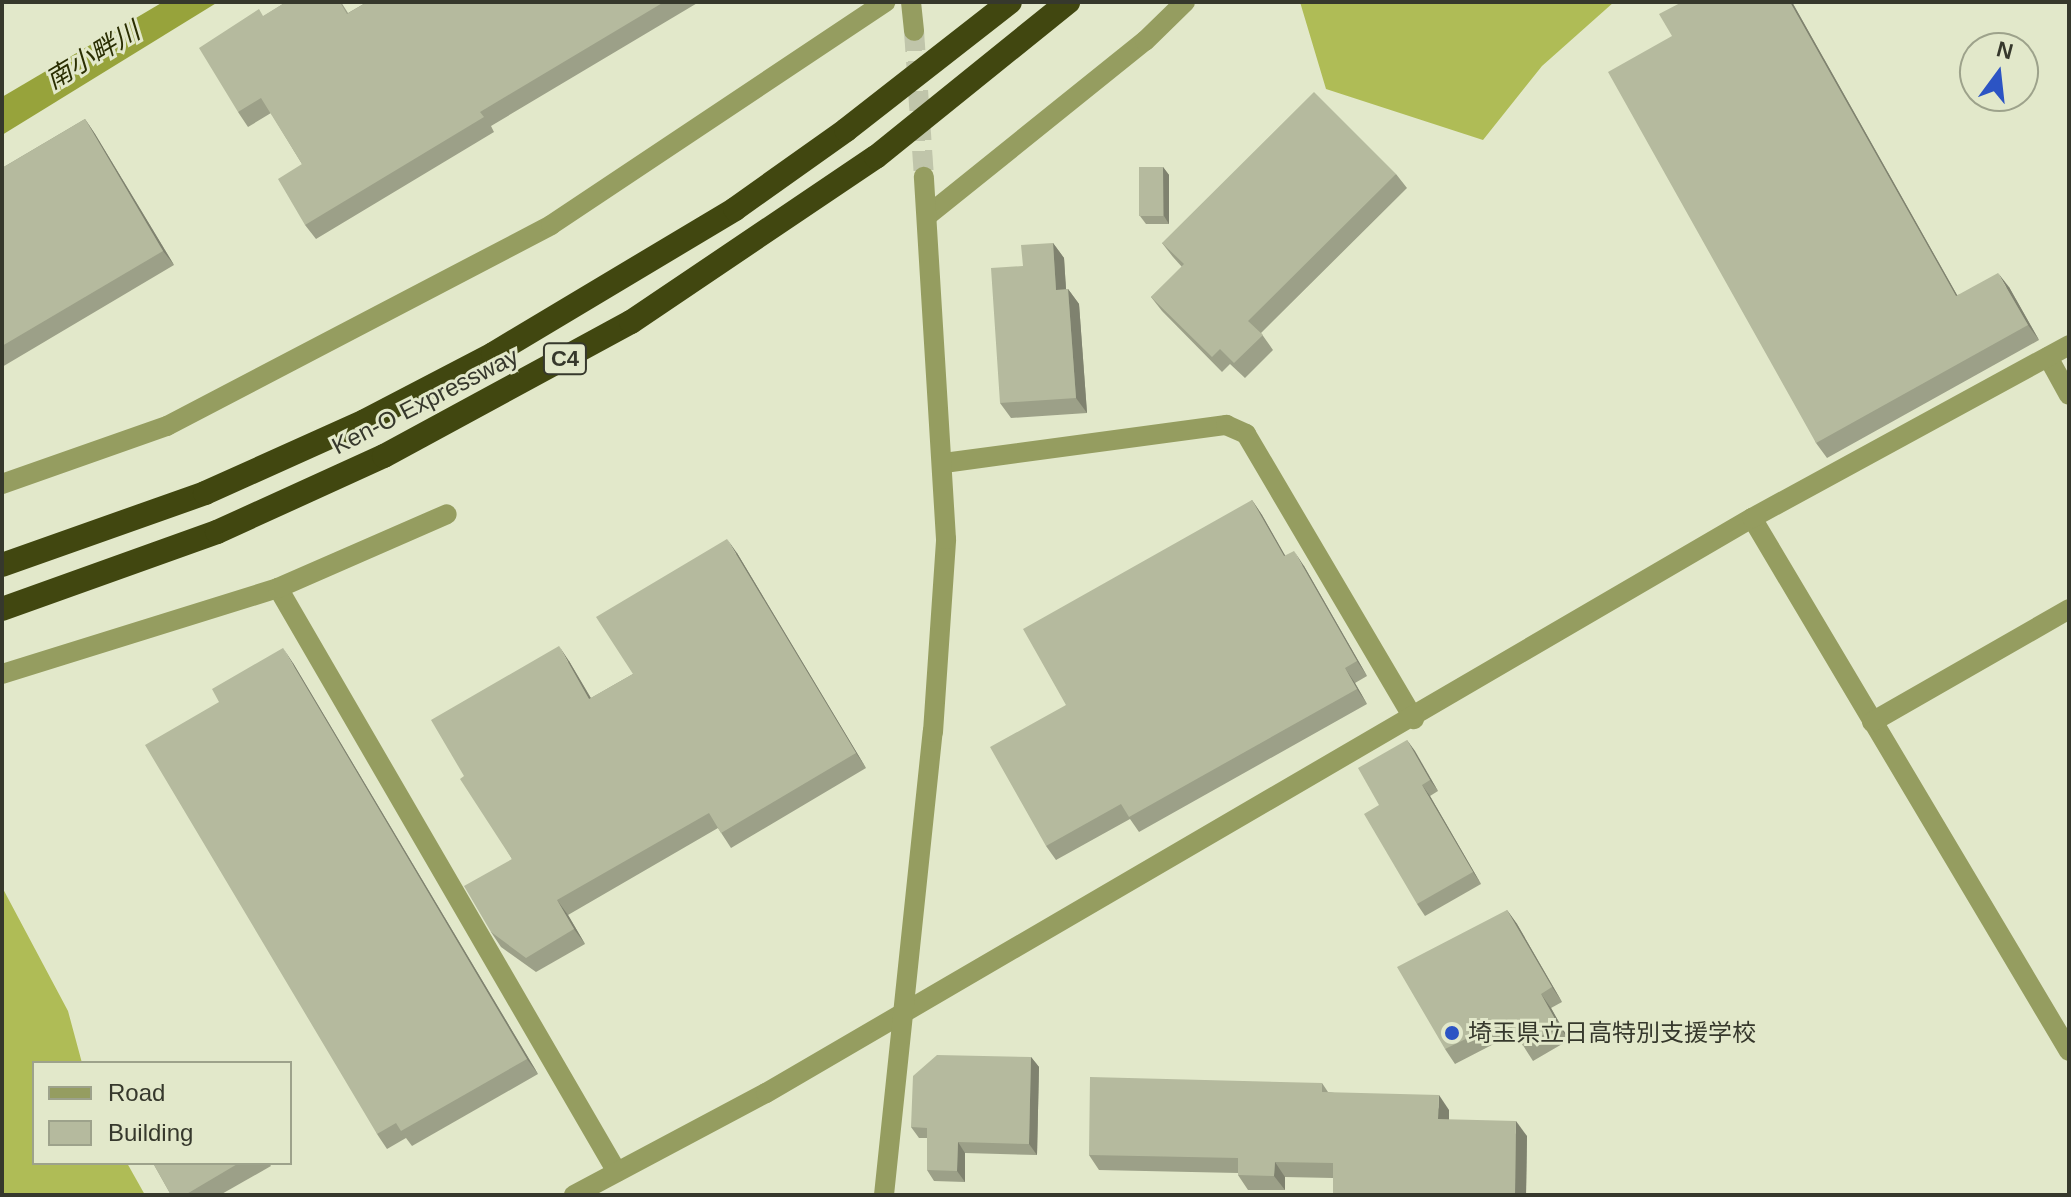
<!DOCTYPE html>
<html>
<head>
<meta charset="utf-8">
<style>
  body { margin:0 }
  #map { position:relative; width:2071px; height:1197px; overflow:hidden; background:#e2e8ca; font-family:Arial,"Noto Sans JP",sans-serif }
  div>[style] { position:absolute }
  .forest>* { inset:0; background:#afbc56 }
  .water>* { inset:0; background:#97a33b }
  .minor-tunnel>* { height:20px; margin-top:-10px; transform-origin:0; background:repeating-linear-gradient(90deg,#c0c5aa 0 20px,transparent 0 30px) }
  .minor>* { height:20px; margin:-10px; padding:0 10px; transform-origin:10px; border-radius:10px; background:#959d60 }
  .highway>* { height:24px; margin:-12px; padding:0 12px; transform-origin:12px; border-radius:12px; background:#414710 }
  .wall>* { inset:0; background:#9ca088 }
  .shaded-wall>* { inset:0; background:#7f826f }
  .building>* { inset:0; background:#b5ba9e; transform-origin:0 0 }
  .dots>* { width:22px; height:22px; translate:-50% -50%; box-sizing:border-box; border:4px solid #e2e8ca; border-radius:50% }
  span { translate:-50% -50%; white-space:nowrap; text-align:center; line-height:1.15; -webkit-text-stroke:6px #e2e8ca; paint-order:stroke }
  .shield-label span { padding:2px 6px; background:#e2e8ca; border:2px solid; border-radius:6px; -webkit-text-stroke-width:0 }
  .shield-label { font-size:22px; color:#36382c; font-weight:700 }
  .street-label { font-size:24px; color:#36382c }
  .poi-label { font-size:24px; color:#36382c }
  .left { translate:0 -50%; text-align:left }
  .water-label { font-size:26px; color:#2a2e02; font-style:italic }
  .frame { position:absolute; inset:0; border:4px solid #36382c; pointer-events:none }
  .legend { position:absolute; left:32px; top:1061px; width:260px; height:104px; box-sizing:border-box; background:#e2e8ca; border:2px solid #9da28b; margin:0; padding:10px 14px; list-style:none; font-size:24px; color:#36382c }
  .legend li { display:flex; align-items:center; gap:16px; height:40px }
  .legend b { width:40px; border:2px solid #9da28b }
  .north { position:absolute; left:1959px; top:32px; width:80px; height:80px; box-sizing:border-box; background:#e2e8ca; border:2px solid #9da28b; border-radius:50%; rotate:15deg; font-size:22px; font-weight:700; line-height:32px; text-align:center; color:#36382c }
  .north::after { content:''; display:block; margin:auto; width:28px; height:36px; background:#2c54c4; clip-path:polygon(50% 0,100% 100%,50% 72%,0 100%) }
</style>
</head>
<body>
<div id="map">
  <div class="forest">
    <div style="clip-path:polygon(1300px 2px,1614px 2px,1542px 66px,1483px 140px,1326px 89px)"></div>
    <div style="clip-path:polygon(2px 887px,68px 1011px,82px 1063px,34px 1063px,34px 1163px,127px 1163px,145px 1195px,2px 1195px)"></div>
  </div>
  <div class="water">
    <div style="clip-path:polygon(163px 2px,218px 2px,2px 135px,2px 97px)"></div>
  </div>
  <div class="minor-tunnel">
    <div style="left:914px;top:31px;width:146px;rotate:86.1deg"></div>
  </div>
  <div class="minor">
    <div style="left:911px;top:2px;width:29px;rotate:84deg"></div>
    <div style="left:927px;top:216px;width:280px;rotate:-38.8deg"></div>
    <div style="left:1145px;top:41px;width:56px;rotate:-44.3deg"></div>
    <div style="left:2048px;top:357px;width:43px;rotate:61.1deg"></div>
    <div style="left:944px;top:463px;width:285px;rotate:-7.7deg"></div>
    <div style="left:1226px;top:425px;width:22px;rotate:24deg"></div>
    <div style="left:1246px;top:434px;width:331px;rotate:59.5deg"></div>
    <div style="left:2px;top:484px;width:175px;rotate:-19.4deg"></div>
    <div style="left:167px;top:426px;width:433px;rotate:-27.6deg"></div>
    <div style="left:551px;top:225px;width:402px;rotate:-33.7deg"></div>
    <div style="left:1752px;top:518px;width:620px;rotate:59.26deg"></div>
    <div style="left:278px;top:588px;width:675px;rotate:59.87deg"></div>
    <div style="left:2px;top:674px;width:289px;rotate:-17.3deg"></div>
    <div style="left:278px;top:588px;width:184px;rotate:-23.6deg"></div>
    <div style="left:1872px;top:722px;width:227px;rotate:-29.8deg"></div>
    <div style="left:574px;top:1195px;width:217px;rotate:-28deg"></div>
    <div style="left:766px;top:1093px;width:1141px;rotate:-30.25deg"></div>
    <div style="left:1752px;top:518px;width:361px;rotate:-28.6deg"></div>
    <div style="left:884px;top:1195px;width:466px;rotate:-84deg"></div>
    <div style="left:933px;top:732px;width:193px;rotate:-86.1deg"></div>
    <div style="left:946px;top:539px;width:363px;rotate:-93.5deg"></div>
  </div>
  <div class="highway">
    <div style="left:2px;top:565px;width:215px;rotate:-19.5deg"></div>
    <div style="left:205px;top:493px;width:175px;rotate:-24.2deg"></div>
    <div style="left:365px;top:421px;width:144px;rotate:-27.6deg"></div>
    <div style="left:493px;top:354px;width:282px;rotate:-30.9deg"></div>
    <div style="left:735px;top:209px;width:136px;rotate:-35.4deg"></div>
    <div style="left:846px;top:130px;width:208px;rotate:-38deg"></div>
    <div style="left:2px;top:609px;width:228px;rotate:-19.7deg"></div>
    <div style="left:217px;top:532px;width:183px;rotate:-24.5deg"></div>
    <div style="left:384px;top:456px;width:281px;rotate:-28.5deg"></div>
    <div style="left:631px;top:322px;width:295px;rotate:-34deg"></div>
    <div style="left:876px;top:157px;width:247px;rotate:-38.9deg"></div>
  </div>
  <div class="wall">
    <div style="clip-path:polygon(286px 2px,341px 2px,348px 13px,367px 2px,699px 2px,491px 126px,494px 132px,316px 239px,305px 225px,302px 164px,271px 113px,248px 127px,238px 112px,264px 16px)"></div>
    <div style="clip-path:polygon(1682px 2px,1792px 2px,1957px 295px,2009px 287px,2039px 340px,1827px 458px,1816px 443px,1672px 36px)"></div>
    <div style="clip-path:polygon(85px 119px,95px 134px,174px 265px,2px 367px,2px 168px)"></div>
    <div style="clip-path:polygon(1163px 167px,1169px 175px,1169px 224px,1146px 224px,1140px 216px)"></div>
    <div style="clip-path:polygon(1396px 174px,1407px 188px,1261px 333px,1273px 350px,1245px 378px,1230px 364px,1222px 372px,1162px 311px,1151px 297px,1182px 267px,1173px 257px,1162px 243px)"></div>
    <div style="clip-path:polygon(1053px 243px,1064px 258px,1066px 289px,1068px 289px,1079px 304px,1087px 413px,1011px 418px,1000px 403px,1023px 266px)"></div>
    <div style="clip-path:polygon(1252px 500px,1262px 515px,1285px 556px,1304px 566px,1367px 676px,1355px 683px,1367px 704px,1139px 832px,1130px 819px,1056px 860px,1046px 846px,1066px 705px)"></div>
    <div style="clip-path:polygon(737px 553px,866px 768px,731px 848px,718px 828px,568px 915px,585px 944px,536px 972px,501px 947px,491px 932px,512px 859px,464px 776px,569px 661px,591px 698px,633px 674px)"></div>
    <div style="clip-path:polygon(293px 663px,538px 1074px,412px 1146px,406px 1138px,387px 1149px,377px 1134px)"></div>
    <div style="clip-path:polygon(1407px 740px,1438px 791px,1430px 796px,1481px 884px,1425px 916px,1417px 904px)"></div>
    <div style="clip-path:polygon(1507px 910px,1517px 924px,1562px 1002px,1551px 1008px,1569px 1040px,1533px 1061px,1515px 1033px,1455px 1064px,1445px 1049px)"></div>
    <div style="clip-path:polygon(1031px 1057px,1039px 1067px,1037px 1155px,965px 1153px,965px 1182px,934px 1181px,927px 1170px,927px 1138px,919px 1138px,911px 1127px)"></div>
    <div style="clip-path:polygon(1322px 1083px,1328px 1092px,1449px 1110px,1449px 1120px,1527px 1136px,1526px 1195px,1333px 1195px,1333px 1178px,1285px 1177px,1285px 1190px,1248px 1190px,1238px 1175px,1238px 1173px,1099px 1170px,1089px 1155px)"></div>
    <div style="clip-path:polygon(153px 1163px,269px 1163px,271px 1166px,220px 1195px,171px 1195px)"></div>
  </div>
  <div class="shaded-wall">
    <div style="clip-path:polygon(1790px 2px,1792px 2px,1966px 311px,1956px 296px)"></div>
    <div style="clip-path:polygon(85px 119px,95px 134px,174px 265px,163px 251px)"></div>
    <div style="clip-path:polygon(1163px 167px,1169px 175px,1169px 224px,1164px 216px)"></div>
    <div style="clip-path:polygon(1053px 243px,1064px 258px,1067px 305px,1056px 290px)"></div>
    <div style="clip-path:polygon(1998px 273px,2009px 287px,2039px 340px,2028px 325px)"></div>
    <div style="clip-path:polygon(1068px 289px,1079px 304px,1087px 413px,1076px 398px)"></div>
    <div style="clip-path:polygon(1252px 500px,1262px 515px,1294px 571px,1284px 556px)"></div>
    <div style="clip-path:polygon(727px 539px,737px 553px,866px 768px,856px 753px)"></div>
    <div style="clip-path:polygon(1294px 551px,1304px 566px,1367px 676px,1357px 661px)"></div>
    <div style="clip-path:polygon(559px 646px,569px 661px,600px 714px,589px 699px)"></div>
    <div style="clip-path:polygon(283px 648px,293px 663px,538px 1074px,527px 1059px)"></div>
    <div style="clip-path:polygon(1345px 668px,1355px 683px,1367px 704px,1357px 689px)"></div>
    <div style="clip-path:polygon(1407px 740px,1415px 751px,1438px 791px,1430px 780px)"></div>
    <div style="clip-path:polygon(1422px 785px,1430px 796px,1481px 884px,1473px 872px)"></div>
    <div style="clip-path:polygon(557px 900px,568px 915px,585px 944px,574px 929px)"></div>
    <div style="clip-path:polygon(1507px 910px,1517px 924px,1562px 1002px,1552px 987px)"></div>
    <div style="clip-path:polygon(1541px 994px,1551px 1008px,1569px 1040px,1559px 1026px)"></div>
    <div style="clip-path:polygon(1031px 1057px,1039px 1067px,1037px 1155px,1029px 1144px)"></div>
    <div style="clip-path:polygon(1439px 1095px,1449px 1110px,1449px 1134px,1438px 1119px)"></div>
    <div style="clip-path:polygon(1516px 1121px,1527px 1136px,1526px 1195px,1515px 1195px)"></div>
    <div style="clip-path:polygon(958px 1142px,965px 1153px,965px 1182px,957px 1171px)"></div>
    <div style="clip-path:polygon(1275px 1162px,1285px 1177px,1285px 1190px,1274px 1176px)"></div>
  </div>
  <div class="building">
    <div style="clip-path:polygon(286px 2px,340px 2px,347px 14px,367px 2px,664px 2px,480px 112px,484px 117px,305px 225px,278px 179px,302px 164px,261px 98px,238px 112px,199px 48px,259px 9px,263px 16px)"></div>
    <div style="clip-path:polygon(1682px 2px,1790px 2px,1956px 296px,1998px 273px,2028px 325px,1816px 443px,1608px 72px,1672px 36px,1659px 14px)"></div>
    <div style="clip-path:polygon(1314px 92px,1396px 174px,1248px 321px,1263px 335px,1234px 363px,1220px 349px,1212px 357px,1151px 297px,1184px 264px,1162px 243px)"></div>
    <div style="clip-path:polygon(85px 119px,163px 251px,2px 346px,2px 168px)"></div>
    <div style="left:1139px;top:167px;width:24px;height:49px"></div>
    <div style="clip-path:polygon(1053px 243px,1056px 290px,1068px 289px,1076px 398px,1000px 403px,991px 268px,1023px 266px,1021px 245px)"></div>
    <div style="clip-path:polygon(1252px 500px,1284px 556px,1294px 551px,1357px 661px,1345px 668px,1357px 689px,1129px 817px,1121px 804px,1046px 846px,990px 747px,1066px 705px,1023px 629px)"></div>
    <div style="clip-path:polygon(727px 539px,856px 753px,721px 833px,709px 813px,557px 900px,574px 929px,526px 958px,491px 932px,464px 886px,512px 859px,460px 779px,464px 776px,431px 720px,559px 646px,589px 699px,633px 674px,596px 617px)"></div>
    <div style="clip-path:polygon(283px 648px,527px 1059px,401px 1131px,396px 1123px,377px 1134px,145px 745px,219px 702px,212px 689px)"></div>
    <div style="clip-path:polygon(1407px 740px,1430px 780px,1422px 785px,1473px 872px,1417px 904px,1364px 814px,1379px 805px,1358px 768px)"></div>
    <div style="clip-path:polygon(1507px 910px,1552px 987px,1541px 994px,1559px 1026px,1523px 1046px,1507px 1019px,1445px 1049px,1397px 967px)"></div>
    <div style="clip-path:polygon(937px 1055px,1031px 1057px,1029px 1144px,958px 1142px,957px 1171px,927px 1170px,927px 1128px,911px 1127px,913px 1076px)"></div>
    <div style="clip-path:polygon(1090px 1077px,1322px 1083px,1322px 1092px,1439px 1095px,1438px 1119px,1516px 1121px,1515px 1195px,1333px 1195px,1333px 1163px,1275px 1162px,1274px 1176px,1238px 1175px,1238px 1158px,1089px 1155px)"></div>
    <div style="clip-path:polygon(153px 1163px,239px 1163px,185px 1195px,171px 1195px)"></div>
  </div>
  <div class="dots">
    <div style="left:1452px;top:1033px;background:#2c54c4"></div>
  </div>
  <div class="shield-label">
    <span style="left:565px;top:359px">C4</span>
  </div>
  <div class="street-label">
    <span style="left:425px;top:401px;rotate:-27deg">Ken-O Expressway</span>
  </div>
  <div class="poi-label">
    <span class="left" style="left:1468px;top:1033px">埼玉県立日高特別支援学校</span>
  </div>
  <div class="water-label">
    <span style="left:93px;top:56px;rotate:-31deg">南小畔川</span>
  </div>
  <div class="frame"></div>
  <ul class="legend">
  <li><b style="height:10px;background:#959d60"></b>Road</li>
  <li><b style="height:22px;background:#b5ba9e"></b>Building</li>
  </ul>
  <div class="north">N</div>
</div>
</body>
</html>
